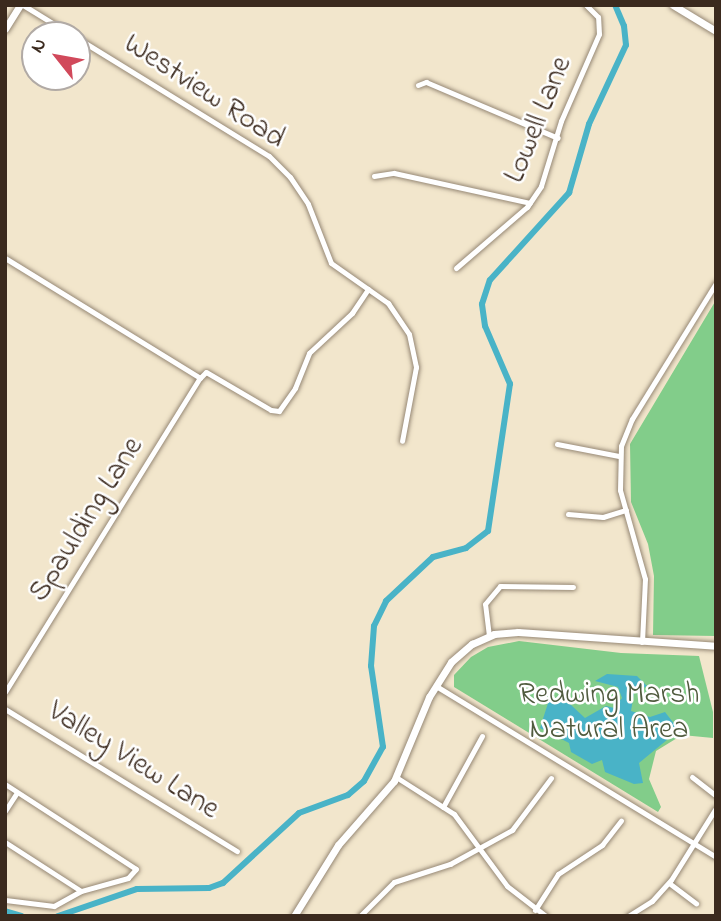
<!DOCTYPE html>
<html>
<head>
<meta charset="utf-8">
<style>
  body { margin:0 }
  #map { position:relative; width:721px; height:921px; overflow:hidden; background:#f2e6cc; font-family:"Indie Flower",sans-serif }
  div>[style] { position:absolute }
  .green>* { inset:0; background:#82cd8a }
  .water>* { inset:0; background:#49b3c7 }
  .canal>* { height:6px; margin:-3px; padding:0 3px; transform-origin:3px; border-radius:3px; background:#49b3c7 }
  .roads { filter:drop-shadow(0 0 2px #968875) drop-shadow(0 0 2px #968875) }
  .street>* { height:5px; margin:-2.5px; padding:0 2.5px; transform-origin:2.5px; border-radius:2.5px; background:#fff }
  .secondary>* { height:7px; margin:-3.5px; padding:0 3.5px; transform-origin:3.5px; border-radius:3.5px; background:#fff }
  span { translate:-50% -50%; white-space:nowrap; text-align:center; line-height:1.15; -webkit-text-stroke:5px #fff; paint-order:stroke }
  .street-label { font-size:30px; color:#3b2a1e }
  .park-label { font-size:30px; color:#505b3e }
  .frame { position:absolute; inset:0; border:7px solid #3b2a1e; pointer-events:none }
  .north { position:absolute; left:21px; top:21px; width:70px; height:70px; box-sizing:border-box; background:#fff; border:2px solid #b1aaa5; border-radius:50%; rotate:301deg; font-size:19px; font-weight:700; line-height:28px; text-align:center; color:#3b2a1e }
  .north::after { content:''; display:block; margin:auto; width:24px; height:32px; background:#d1495b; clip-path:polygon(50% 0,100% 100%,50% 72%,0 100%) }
</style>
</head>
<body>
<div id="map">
  <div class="green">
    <div style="clip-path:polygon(716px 300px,716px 636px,653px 635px,654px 576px,648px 544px,631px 502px,630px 444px)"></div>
    <div style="clip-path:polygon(519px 641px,621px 653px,699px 656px,713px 712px,713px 738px,682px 735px,656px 751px,649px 779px,661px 807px,658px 812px,454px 687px,454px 675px,471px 657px,488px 647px)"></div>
  </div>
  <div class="water">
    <div style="clip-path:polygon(607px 674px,637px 676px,647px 686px,634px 693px,631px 711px,650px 717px,665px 712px,679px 730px,639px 763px,643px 783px,634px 784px,605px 772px,602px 760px,592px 764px,571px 752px,569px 743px,540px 728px,549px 700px,557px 698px,571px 705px,585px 718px,606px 706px,614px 708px,622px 698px,618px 687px,595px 681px)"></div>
  </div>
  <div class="canal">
    <div style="left:5px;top:911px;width:17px;rotate:17deg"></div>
    <div style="left:58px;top:916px;width:83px;rotate:-18.9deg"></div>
    <div style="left:137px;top:889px;width:72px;rotate:-0.8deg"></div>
    <div style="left:209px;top:888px;width:15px;rotate:-20deg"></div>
    <div style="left:223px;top:883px;width:103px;rotate:-42.6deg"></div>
    <div style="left:299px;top:813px;width:52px;rotate:-20.2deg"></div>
    <div style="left:348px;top:795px;width:21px;rotate:-41deg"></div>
    <div style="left:364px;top:781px;width:39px;rotate:-61deg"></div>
    <div style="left:383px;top:747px;width:82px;rotate:-98.4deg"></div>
    <div style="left:371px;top:666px;width:40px;rotate:-85.7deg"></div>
    <div style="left:374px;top:626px;width:28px;rotate:-64deg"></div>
    <div style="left:386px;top:601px;width:64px;rotate:-43.1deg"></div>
    <div style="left:433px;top:557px;width:34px;rotate:-15deg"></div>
    <div style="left:466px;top:548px;width:28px;rotate:-38deg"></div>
    <div style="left:488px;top:531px;width:149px;rotate:-81.5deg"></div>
    <div style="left:510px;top:384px;width:63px;rotate:-113.3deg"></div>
    <div style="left:485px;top:326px;width:22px;rotate:-98deg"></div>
    <div style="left:482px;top:304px;width:25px;rotate:-72deg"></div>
    <div style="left:490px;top:280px;width:118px;rotate:-47.8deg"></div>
    <div style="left:569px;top:193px;width:72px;rotate:-73.8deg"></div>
    <div style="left:589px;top:124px;width:87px;rotate:-64.9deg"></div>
    <div style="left:626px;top:45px;width:19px;rotate:-96deg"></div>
    <div style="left:624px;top:26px;width:23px;rotate:-113deg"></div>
  </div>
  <div class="roads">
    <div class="street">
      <div style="left:23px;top:5px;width:57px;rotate:31.5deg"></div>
      <div style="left:77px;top:38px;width:225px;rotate:31.6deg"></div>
      <div style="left:269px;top:156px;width:30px;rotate:45deg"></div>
      <div style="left:290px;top:177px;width:32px;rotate:56deg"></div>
      <div style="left:308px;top:204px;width:63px;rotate:68.7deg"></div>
      <div style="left:331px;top:263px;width:70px;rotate:35.1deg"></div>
      <div style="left:388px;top:303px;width:37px;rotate:56deg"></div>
      <div style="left:409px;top:334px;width:34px;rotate:78deg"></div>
      <div style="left:416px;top:367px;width:75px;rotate:100.7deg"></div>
      <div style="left:418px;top:85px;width:9px;rotate:-21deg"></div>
      <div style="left:426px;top:82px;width:143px;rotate:23deg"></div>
      <div style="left:374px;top:176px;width:20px;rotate:-9deg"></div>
      <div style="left:394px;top:173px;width:139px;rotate:12.4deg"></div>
      <div style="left:5px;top:258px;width:229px;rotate:31.6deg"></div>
      <div style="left:456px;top:268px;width:94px;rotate:-40.7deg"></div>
      <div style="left:527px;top:207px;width:25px;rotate:-56deg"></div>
      <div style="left:541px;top:186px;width:68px;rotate:-72.9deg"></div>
      <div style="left:561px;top:121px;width:95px;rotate:-66.4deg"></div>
      <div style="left:599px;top:34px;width:17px;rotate:-93deg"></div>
      <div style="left:598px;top:17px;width:17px;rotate:-135deg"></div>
      <div style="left:557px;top:444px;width:63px;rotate:11deg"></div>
      <div style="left:568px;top:514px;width:35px;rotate:5deg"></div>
      <div style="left:603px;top:517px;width:24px;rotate:-17deg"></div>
      <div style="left:489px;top:636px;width:32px;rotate:-97deg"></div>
      <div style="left:485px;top:604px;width:23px;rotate:-50deg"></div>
      <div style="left:500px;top:586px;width:73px;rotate:0.8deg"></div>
      <div style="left:642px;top:642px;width:63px;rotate:-87.3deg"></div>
      <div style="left:645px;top:579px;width:92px;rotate:-105.7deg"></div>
      <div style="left:620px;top:490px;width:44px;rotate:-88.7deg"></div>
      <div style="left:621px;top:446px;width:29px;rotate:-68deg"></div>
      <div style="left:632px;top:419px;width:160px;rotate:-58.3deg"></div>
      <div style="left:436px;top:686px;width:328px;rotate:31.4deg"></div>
      <div style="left:5px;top:692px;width:370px;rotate:-58.2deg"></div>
      <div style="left:200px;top:378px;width:8px;rotate:-45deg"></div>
      <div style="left:206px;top:372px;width:75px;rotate:30.3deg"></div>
      <div style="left:271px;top:410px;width:8px;rotate:7deg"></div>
      <div style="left:279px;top:411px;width:28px;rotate:-55deg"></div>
      <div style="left:295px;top:388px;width:38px;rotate:-68deg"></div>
      <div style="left:309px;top:353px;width:59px;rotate:-42.9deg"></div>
      <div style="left:352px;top:313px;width:29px;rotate:-56deg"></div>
      <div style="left:5px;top:709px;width:272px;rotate:31.5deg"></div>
      <div style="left:396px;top:777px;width:69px;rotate:32.5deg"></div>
      <div style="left:454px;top:814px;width:89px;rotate:53.6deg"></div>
      <div style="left:507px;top:886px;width:49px;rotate:37.6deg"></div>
      <div style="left:692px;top:777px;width:31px;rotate:38deg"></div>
      <div style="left:5px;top:784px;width:156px;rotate:33deg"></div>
      <div style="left:136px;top:869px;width:12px;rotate:132deg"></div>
      <div style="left:128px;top:878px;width:49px;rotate:164.5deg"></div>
      <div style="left:81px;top:891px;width:31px;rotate:151deg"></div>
      <div style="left:54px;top:906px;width:49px;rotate:-173deg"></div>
      <div style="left:443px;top:807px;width:81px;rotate:-61.2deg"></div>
      <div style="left:5px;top:811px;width:20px;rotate:-57deg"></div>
      <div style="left:5px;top:842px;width:90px;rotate:32.8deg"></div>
      <div style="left:669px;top:883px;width:34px;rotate:37deg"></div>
      <div style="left:535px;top:910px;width:43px;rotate:-57.4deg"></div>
      <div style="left:558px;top:874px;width:53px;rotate:-33.4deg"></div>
      <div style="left:602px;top:845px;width:31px;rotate:-52deg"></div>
      <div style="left:360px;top:916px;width:48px;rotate:-45deg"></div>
      <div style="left:394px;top:882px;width:59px;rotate:-17.8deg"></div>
      <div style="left:450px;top:864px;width:71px;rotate:-28.7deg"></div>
      <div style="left:512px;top:830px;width:65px;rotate:-53.1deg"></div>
      <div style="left:628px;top:916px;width:28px;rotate:-32deg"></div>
      <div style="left:652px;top:901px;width:28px;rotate:-48deg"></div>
      <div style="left:671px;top:880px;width:85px;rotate:-58deg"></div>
    </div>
    <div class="secondary">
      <div style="left:673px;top:5px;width:50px;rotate:31.2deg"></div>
      <div style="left:5px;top:29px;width:28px;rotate:-58deg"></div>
      <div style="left:294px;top:916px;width:84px;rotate:-58.2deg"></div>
      <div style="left:338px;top:845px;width:85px;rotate:-48.8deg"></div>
      <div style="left:394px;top:781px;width:91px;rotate:-67.4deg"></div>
      <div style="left:429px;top:697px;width:41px;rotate:-57.8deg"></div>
      <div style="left:451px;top:662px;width:28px;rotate:-41deg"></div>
      <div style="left:472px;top:644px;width:24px;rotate:-24deg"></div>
      <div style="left:494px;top:634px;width:24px;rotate:-5deg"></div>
      <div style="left:518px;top:632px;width:198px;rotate:4deg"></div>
    </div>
  </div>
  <div class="street-label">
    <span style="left:204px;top:92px;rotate:33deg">Westview Road</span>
    <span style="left:539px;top:120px;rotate:-68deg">Lowell Lane</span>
    <span style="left:87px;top:520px;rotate:-58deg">Spaulding Lane</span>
    <span style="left:133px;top:761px;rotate:32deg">Valley View Lane</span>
  </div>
  <div class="park-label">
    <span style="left:609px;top:712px">Redwing Marsh<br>Natural Area</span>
  </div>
  <div class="frame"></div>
  <div class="north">N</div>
</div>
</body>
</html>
